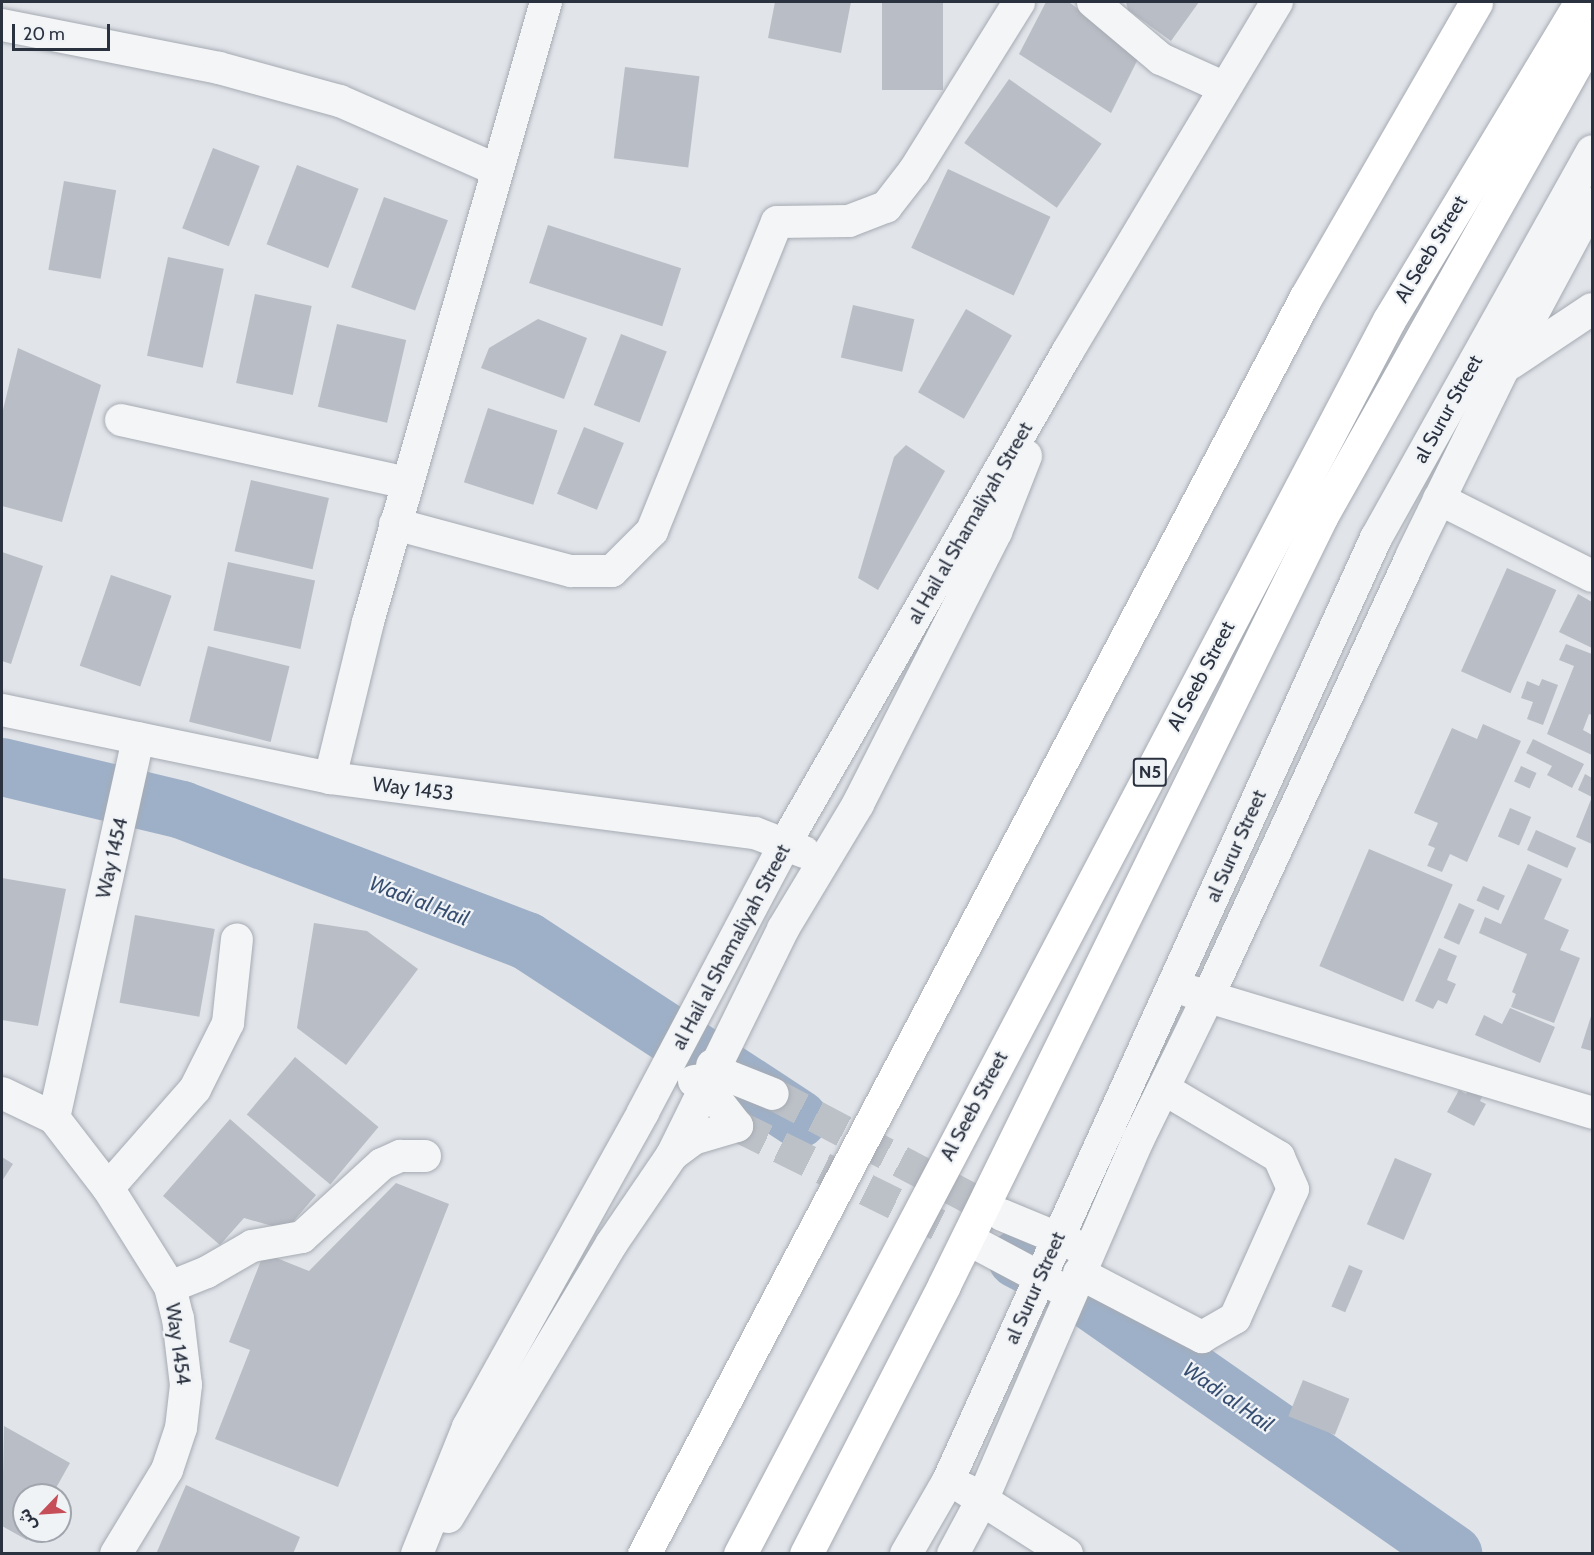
<!DOCTYPE html>
<html>
<head>
<meta charset="utf-8">
<style>
  body { margin:0 }
  #map { position:relative; width:1594px; height:1555px; overflow:hidden; background:#e1e4e9; font-family:Cabin,"Noto Sans Arabic",sans-serif }
  div>[style] { position:absolute }
  .river>* { height:58px; margin:-29px; padding:0 29px; transform-origin:29px; border-radius:29px; background:#9eb0c7 }
  .building>* { inset:0; background:#b9bdc5; transform-origin:0 0 }
  .minor-tunnel>* { height:32px; margin-top:-16px; transform-origin:0; background:repeating-linear-gradient(90deg,#bcc0c7 0 32px,transparent 0 48px) }
  .roads { filter:drop-shadow(0 0 2px #a6abb3) drop-shadow(0 0 2px #a6abb3) }
  .minor>* { height:32px; margin:-16px; padding:0 16px; transform-origin:16px; border-radius:16px; background:#f4f5f7 }
  .highway>* { height:33px; margin:-16.5px; padding:0 16.5px; transform-origin:16.5px; border-radius:16.5px; background:#fff }
  span { translate:-50% -50%; white-space:nowrap; text-align:center; line-height:1.15; -webkit-text-stroke:4.5px #f0f3f6; paint-order:stroke }
  .shield-label span { padding:2px 4px; background:#f0f3f6; border:2px solid; border-radius:4px; -webkit-text-stroke-width:0 }
  .shield-label { font-size:18px; color:#2a313f; font-weight:700 }
  .street-label { font-size:20px; color:#2a313f }
  .water-label { font-size:21px; color:#374e71; font-style:italic }
  .frame { position:absolute; inset:0; border:3px solid #2a313f; pointer-events:none }
  .north { position:absolute; left:12px; top:1483px; width:60px; height:60px; box-sizing:border-box; background:#f0f3f6; border:2px solid #a1a5ad; border-radius:50%; rotate:245deg; font-size:16px; font-weight:700; line-height:24px; text-align:center; color:#2a313f }
  .north::after { content:''; display:block; margin:auto; width:21px; height:27px; background:#c64e59; clip-path:polygon(50% 0,100% 100%,50% 72%,0 100%) }
  .scale { position:absolute; left:12px; top:24px; width:98px; height:27px; box-sizing:border-box; border:3px solid #2a313f; border-top:0; padding-left:8px; font-size:18px; line-height:21px; white-space:nowrap; color:#2a313f; -webkit-text-stroke:4px #f0f3f6; paint-order:stroke }
</style>
</head>
<body>
<div id="map">
  <div class="river">
    <div style="left:2px;top:767px;width:185px;rotate:13.4deg"></div>
    <div style="left:182px;top:810px;width:369px;rotate:20.8deg"></div>
    <div style="left:527px;top:941px;width:325px;rotate:33.2deg"></div>
    <div style="left:1017px;top:1259px;width:62px;rotate:27.8deg"></div>
    <div style="left:1072px;top:1288px;width:465px;rotate:34.9deg"></div>
  </div>
  <div class="building">
    <div style="clip-path:polygon(775px 2px,851px 2px,841px 53px,768px 38px)"></div>
    <div style="left:882px;top:2px;width:61px;height:88px"></div>
    <div style="clip-path:polygon(1046px 2px,1069px 2px,1139px 57px,1111px 113px,1019px 54px)"></div>
    <div style="clip-path:polygon(1126px 2px,1199px 2px,1171px 41px,1128px 10px)"></div>
    <div style="left:625px;top:67px;width:75px;height:92px;rotate:7deg"></div>
    <div style="left:1009px;top:79px;width:113px;height:78px;rotate:35deg"></div>
    <div style="left:213px;top:148px;width:50px;height:86px;rotate:21deg"></div>
    <div style="left:297px;top:165px;width:66px;height:85px;rotate:21deg"></div>
    <div style="left:948px;top:169px;width:113px;height:87px;rotate:25deg"></div>
    <div style="left:64px;top:181px;width:53px;height:90px;rotate:10deg"></div>
    <div style="left:384px;top:197px;width:68px;height:96px;rotate:20deg"></div>
    <div style="left:548px;top:225px;width:140px;height:61px;rotate:18deg"></div>
    <div style="left:168px;top:257px;width:57px;height:101px;rotate:12deg"></div>
    <div style="left:255px;top:294px;width:58px;height:91px;rotate:12deg"></div>
    <div style="left:853px;top:305px;width:63px;height:54px;rotate:13deg"></div>
    <div style="left:966px;top:309px;width:53px;height:96px;rotate:30deg"></div>
    <div style="clip-path:polygon(538px 319px,587px 338px,564px 399px,481px 368px,489px 348px)"></div>
    <div style="left:337px;top:324px;width:71px;height:85px;rotate:13deg"></div>
    <div style="left:621px;top:334px;width:49px;height:76px;rotate:21deg"></div>
    <div style="clip-path:polygon(18px 348px,101px 385px,62px 522px,2px 506px,2px 414px)"></div>
    <div style="left:488px;top:408px;width:73px;height:78px;rotate:18deg"></div>
    <div style="left:584px;top:427px;width:43px;height:72px;rotate:22deg"></div>
    <div style="clip-path:polygon(906px 445px,945px 471px,878px 590px,858px 578px,894px 457px)"></div>
    <div style="left:251px;top:480px;width:80px;height:73px;rotate:13deg"></div>
    <div style="clip-path:polygon(2px 552px,43px 566px,11px 664px,2px 661px)"></div>
    <div style="left:228px;top:562px;width:89px;height:70px;rotate:12deg"></div>
    <div style="left:1507px;top:568px;width:54px;height:113px;rotate:24deg"></div>
    <div style="left:111px;top:575px;width:64px;height:96px;rotate:19deg"></div>
    <div style="clip-path:polygon(1578px 594px,1592px 602px,1592px 648px,1559px 632px)"></div>
    <div style="clip-path:polygon(1566px 644px,1592px 654px,1592px 715px,1589px 714px,1583px 730px,1592px 735px,1592px 755px,1547px 734px,1574px 666px,1559px 660px)"></div>
    <div style="left:208px;top:646px;width:84px;height:78px;rotate:14deg"></div>
    <div style="clip-path:polygon(1542px 679px,1558px 685px,1543px 725px,1527px 719px,1533px 702px,1521px 698px,1527px 681px,1539px 686px)"></div>
    <div style="clip-path:polygon(1483px 724px,1521px 741px,1467px 862px,1450px 854px,1442px 872px,1427px 866px,1435px 848px,1428px 845px,1438px 823px,1414px 813px,1452px 728px,1477px 739px)"></div>
    <div style="clip-path:polygon(1533px 739px,1584px 764px,1572px 788px,1547px 775px,1552px 766px,1526px 753px)"></div>
    <div style="left:1521px;top:766px;width:17px;height:17px;rotate:24deg"></div>
    <div style="clip-path:polygon(1585px 774px,1592px 778px,1592px 797px,1578px 790px)"></div>
    <div style="clip-path:polygon(1592px 797px,1592px 844px,1576px 837px)"></div>
    <div style="left:1510px;top:808px;width:23px;height:31px;rotate:23deg"></div>
    <div style="left:1536px;top:830px;width:44px;height:22px;rotate:24deg"></div>
    <div style="left:1369px;top:849px;width:91px;height:127px;rotate:23deg"></div>
    <div style="clip-path:polygon(1528px 864px,1562px 879px,1544px 919px,1569px 930px,1560px 950px,1580px 958px,1554px 1023px,1511px 1007px,1516px 994px,1512px 992px,1527px 954px,1479px 933px,1485px 917px,1501px 924px)"></div>
    <div style="clip-path:polygon(2px 878px,66px 889px,38px 1026px,2px 1020px)"></div>
    <div style="left:1483px;top:886px;width:24px;height:16px;rotate:24deg"></div>
    <div style="left:1459px;top:903px;width:17px;height:38px;rotate:24deg"></div>
    <div style="left:135px;top:915px;width:81px;height:89px;rotate:10deg"></div>
    <div style="clip-path:polygon(314px 923px,367px 931px,418px 969px,346px 1065px,297px 1028px)"></div>
    <div style="clip-path:polygon(1439px 948px,1457px 956px,1447px 980px,1456px 984px,1447px 1004px,1438px 1000px,1433px 1009px,1415px 1001px)"></div>
    <div style="clip-path:polygon(1510px 1008px,1555px 1027px,1540px 1063px,1475px 1035px,1484px 1015px,1502px 1024px)"></div>
    <div style="clip-path:polygon(1592px 1013px,1592px 1051px,1581px 1048px)"></div>
    <div style="left:295px;top:1057px;width:109px;height:75px;rotate:40deg"></div>
    <div style="clip-path:polygon(1472px 1083px,1485px 1090px,1480px 1101px,1486px 1104px,1474px 1126px,1447px 1112px,1459px 1090px,1466px 1094px)"></div>
    <div style="clip-path:polygon(230px 1119px,316px 1195px,286px 1230px,244px 1218px,220px 1245px,163px 1196px)"></div>
    <div style="clip-path:polygon(2px 1157px,13px 1164px,2px 1181px)"></div>
    <div style="left:1395px;top:1158px;width:40px;height:72px;rotate:23deg"></div>
    <div style="clip-path:polygon(396px 1183px,449px 1204px,338px 1487px,215px 1439px,250px 1350px,229px 1342px,264px 1253px,309px 1271px)"></div>
    <div style="left:1349px;top:1265px;width:15px;height:45px;rotate:23deg"></div>
    <div style="left:1303px;top:1380px;width:50px;height:39px;rotate:22deg"></div>
    <div style="clip-path:polygon(4px 1426px,70px 1463px,52px 1495px,24px 1495px,24px 1531px,32px 1531px,27px 1540px,2px 1526px)"></div>
    <div style="clip-path:polygon(186px 1485px,300px 1537px,293px 1554px,156px 1554px)"></div>
  </div>
  <div class="minor-tunnel">
    <div style="left:773px;top:1094px;width:259px;rotate:27.9deg"></div>
    <div style="left:737px;top:1126px;width:270px;rotate:26.2deg"></div>
  </div>
  <div class="roads">
    <div class="minor">
      <div style="left:1093px;top:2px;width:89px;rotate:40deg"></div>
      <div style="left:1161px;top:59px;width:70px;rotate:24.4deg"></div>
      <div style="left:2px;top:25px;width:221px;rotate:11.2deg"></div>
      <div style="left:219px;top:68px;width:125px;rotate:15.3deg"></div>
      <div style="left:340px;top:101px;width:169px;rotate:23.7deg"></div>
      <div style="left:1511px;top:363px;width:97px;rotate:-33.7deg"></div>
      <div style="left:121px;top:420px;width:293px;rotate:12.4deg"></div>
      <div style="left:1439px;top:499px;width:171px;rotate:26.7deg"></div>
      <div style="left:395px;top:524px;width:182px;rotate:15deg"></div>
      <div style="left:571px;top:571px;width:41px"></div>
      <div style="left:612px;top:571px;width:57px;rotate:-45deg"></div>
      <div style="left:652px;top:531px;width:333px;rotate:-68deg"></div>
      <div style="left:777px;top:222px;width:72px;rotate:-0.8deg"></div>
      <div style="left:849px;top:221px;width:40px;rotate:-21deg"></div>
      <div style="left:886px;top:207px;width:46px;rotate:-52.1deg"></div>
      <div style="left:914px;top:171px;width:199px;rotate:-58.1deg"></div>
      <div style="left:2px;top:710px;width:335px;rotate:11.7deg"></div>
      <div style="left:330px;top:778px;width:429px;rotate:7.4deg"></div>
      <div style="left:755px;top:833px;width:53px;rotate:21.2deg"></div>
      <div style="left:330px;top:778px;width:161px;rotate:-76.3deg"></div>
      <div style="left:368px;top:622px;width:645px;rotate:-73.98deg"></div>
      <div style="left:1189px;top:991px;width:421px;rotate:16.8deg"></div>
      <div style="left:694px;top:1081px;width:34px;rotate:-8deg"></div>
      <div style="left:728px;top:1076px;width:48px;rotate:21.8deg"></div>
      <div style="left:2px;top:1093px;width:58px;rotate:25.7deg"></div>
      <div style="left:54px;top:1118px;width:88px;rotate:52.4deg"></div>
      <div style="left:108px;top:1188px;width:117px;rotate:57.9deg"></div>
      <div style="left:170px;top:1287px;width:32px;rotate:76deg"></div>
      <div style="left:178px;top:1318px;width:67px;rotate:83.2deg"></div>
      <div style="left:186px;top:1385px;width:43px;rotate:96.6deg"></div>
      <div style="left:181px;top:1428px;width:44px;rotate:108.4deg"></div>
      <div style="left:167px;top:1470px;width:98px;rotate:121.3deg"></div>
      <div style="left:54px;top:1118px;width:389px;rotate:-77.5deg"></div>
      <div style="left:672px;top:1155px;width:26px;rotate:-37deg"></div>
      <div style="left:693px;top:1139px;width:46px;rotate:-16.5deg"></div>
      <div style="left:737px;top:1126px;width:33px;rotate:-128deg"></div>
      <div style="left:717px;top:1100px;width:35px;rotate:-98deg"></div>
      <div style="left:108px;top:1188px;width:132px;rotate:-48.7deg"></div>
      <div style="left:195px;top:1089px;width:74px;rotate:-63.4deg"></div>
      <div style="left:228px;top:1023px;width:84px;rotate:-83.9deg"></div>
      <div style="left:1002px;top:1215px;width:81px;rotate:22.5deg"></div>
      <div style="left:979px;top:1245px;width:89px;rotate:28deg"></div>
      <div style="left:1079px;top:1273px;width:139px;rotate:27.5deg"></div>
      <div style="left:1202px;top:1337px;width:38px;rotate:-30deg"></div>
      <div style="left:1235px;top:1318px;width:141px;rotate:-65.8deg"></div>
      <div style="left:1293px;top:1189px;width:35px;rotate:-114deg"></div>
      <div style="left:1279px;top:1157px;width:134px;rotate:-149.4deg"></div>
      <div style="left:170px;top:1287px;width:40px;rotate:-22deg"></div>
      <div style="left:207px;top:1272px;width:52px;rotate:-30deg"></div>
      <div style="left:252px;top:1246px;width:51px;rotate:-10.2deg"></div>
      <div style="left:302px;top:1237px;width:108px;rotate:-42.4deg"></div>
      <div style="left:382px;top:1164px;width:20px;rotate:-24deg"></div>
      <div style="left:400px;top:1156px;width:25px"></div>
      <div style="left:965px;top:1489px;width:121px;rotate:32.5deg"></div>
      <div style="left:448px;top:1517px;width:319px;rotate:-59.1deg"></div>
      <div style="left:612px;top:1243px;width:107px;rotate:-55.7deg"></div>
      <div style="left:672px;top:1155px;width:252px;rotate:-63.8deg"></div>
      <div style="left:783px;top:929px;width:146px;rotate:-59deg"></div>
      <div style="left:858px;top:804px;width:305px;rotate:-63.1deg"></div>
      <div style="left:996px;top:532px;width:82px;rotate:-68.5deg"></div>
      <div style="left:417px;top:1554px;width:137px;rotate:-68.1deg"></div>
      <div style="left:468px;top:1427px;width:360px;rotate:-60.9deg"></div>
      <div style="left:643px;top:1112px;width:306px;rotate:-62.1deg"></div>
      <div style="left:786px;top:842px;width:566px;rotate:-60.13deg"></div>
      <div style="left:1068px;top:351px;width:407px;rotate:-59.1deg"></div>
      <div style="left:906px;top:1554px;width:84px;rotate:-60.1deg"></div>
      <div style="left:948px;top:1481px;width:1036px;rotate:-65.59deg"></div>
      <div style="left:1376px;top:538px;width:443px;rotate:-60.8deg"></div>
      <div style="left:953px;top:1554px;width:64px;rotate:-61.8deg"></div>
      <div style="left:983px;top:1498px;width:390px;rotate:-66.6deg"></div>
      <div style="left:1138px;top:1140px;width:159px;rotate:-63.9deg"></div>
      <div style="left:1208px;top:997px;width:487px;rotate:-65.2deg"></div>
      <div style="left:1412px;top:555px;width:207px;rotate:-63.9deg"></div>
      <div style="left:1503px;top:369px;width:188px;rotate:-61.8deg"></div>
    </div>
    <div class="highway">
      <div style="left:644px;top:1554px;width:1421px;rotate:-62.23deg"></div>
      <div style="left:1306px;top:297px;width:340px;rotate:-60deg"></div>
      <div style="left:740px;top:1554px;width:1394px;rotate:-62.26deg"></div>
      <div style="left:1389px;top:320px;width:371px;rotate:-58.9deg"></div>
      <div style="left:806px;top:1554px;width:302px;rotate:-62.8deg"></div>
      <div style="left:944px;top:1285px;width:856px;rotate:-63.85deg"></div>
      <div style="left:1321px;top:517px;width:553px;rotate:-60.65deg"></div>
    </div>
  </div>
  <div class="shield-label">
    <span style="left:1150px;top:772px">N5</span>
  </div>
  <div class="street-label">
    <span style="left:1431px;top:249px;rotate:-59deg">Al Seeb Street</span>
    <span style="left:1448px;top:409px;rotate:-61deg">al Surur Street</span>
    <span style="left:970px;top:523px;rotate:-60deg">al Hail al Shamaliyah Street</span>
    <span style="left:1201px;top:676px;rotate:-62deg">Al Seeb Street</span>
    <span style="left:413px;top:789px;rotate:7deg">Way 1453</span>
    <span style="left:1236px;top:846px;rotate:-66deg">al Surur Street</span>
    <span style="left:112px;top:858px;rotate:-77deg">Way 1454</span>
    <span style="left:731px;top:947px;rotate:-62deg">al Hail al Shamaliyah Street</span>
    <span style="left:974px;top:1106px;rotate:-62deg">Al Seeb Street</span>
    <span style="left:1035px;top:1288px;rotate:-66deg">al Surur Street</span>
    <span style="left:178px;top:1344px;rotate:82deg">Way 1454</span>
  </div>
  <div class="water-label">
    <span style="left:419px;top:901px;rotate:21deg">Wadi al Hail</span>
    <span style="left:1228px;top:1397px;rotate:35deg">Wadi al Hail</span>
  </div>
  <div class="frame"></div>
  <div class="north">ش</div>
  <div class="scale">20 m</div>
</div>
</body>
</html>
